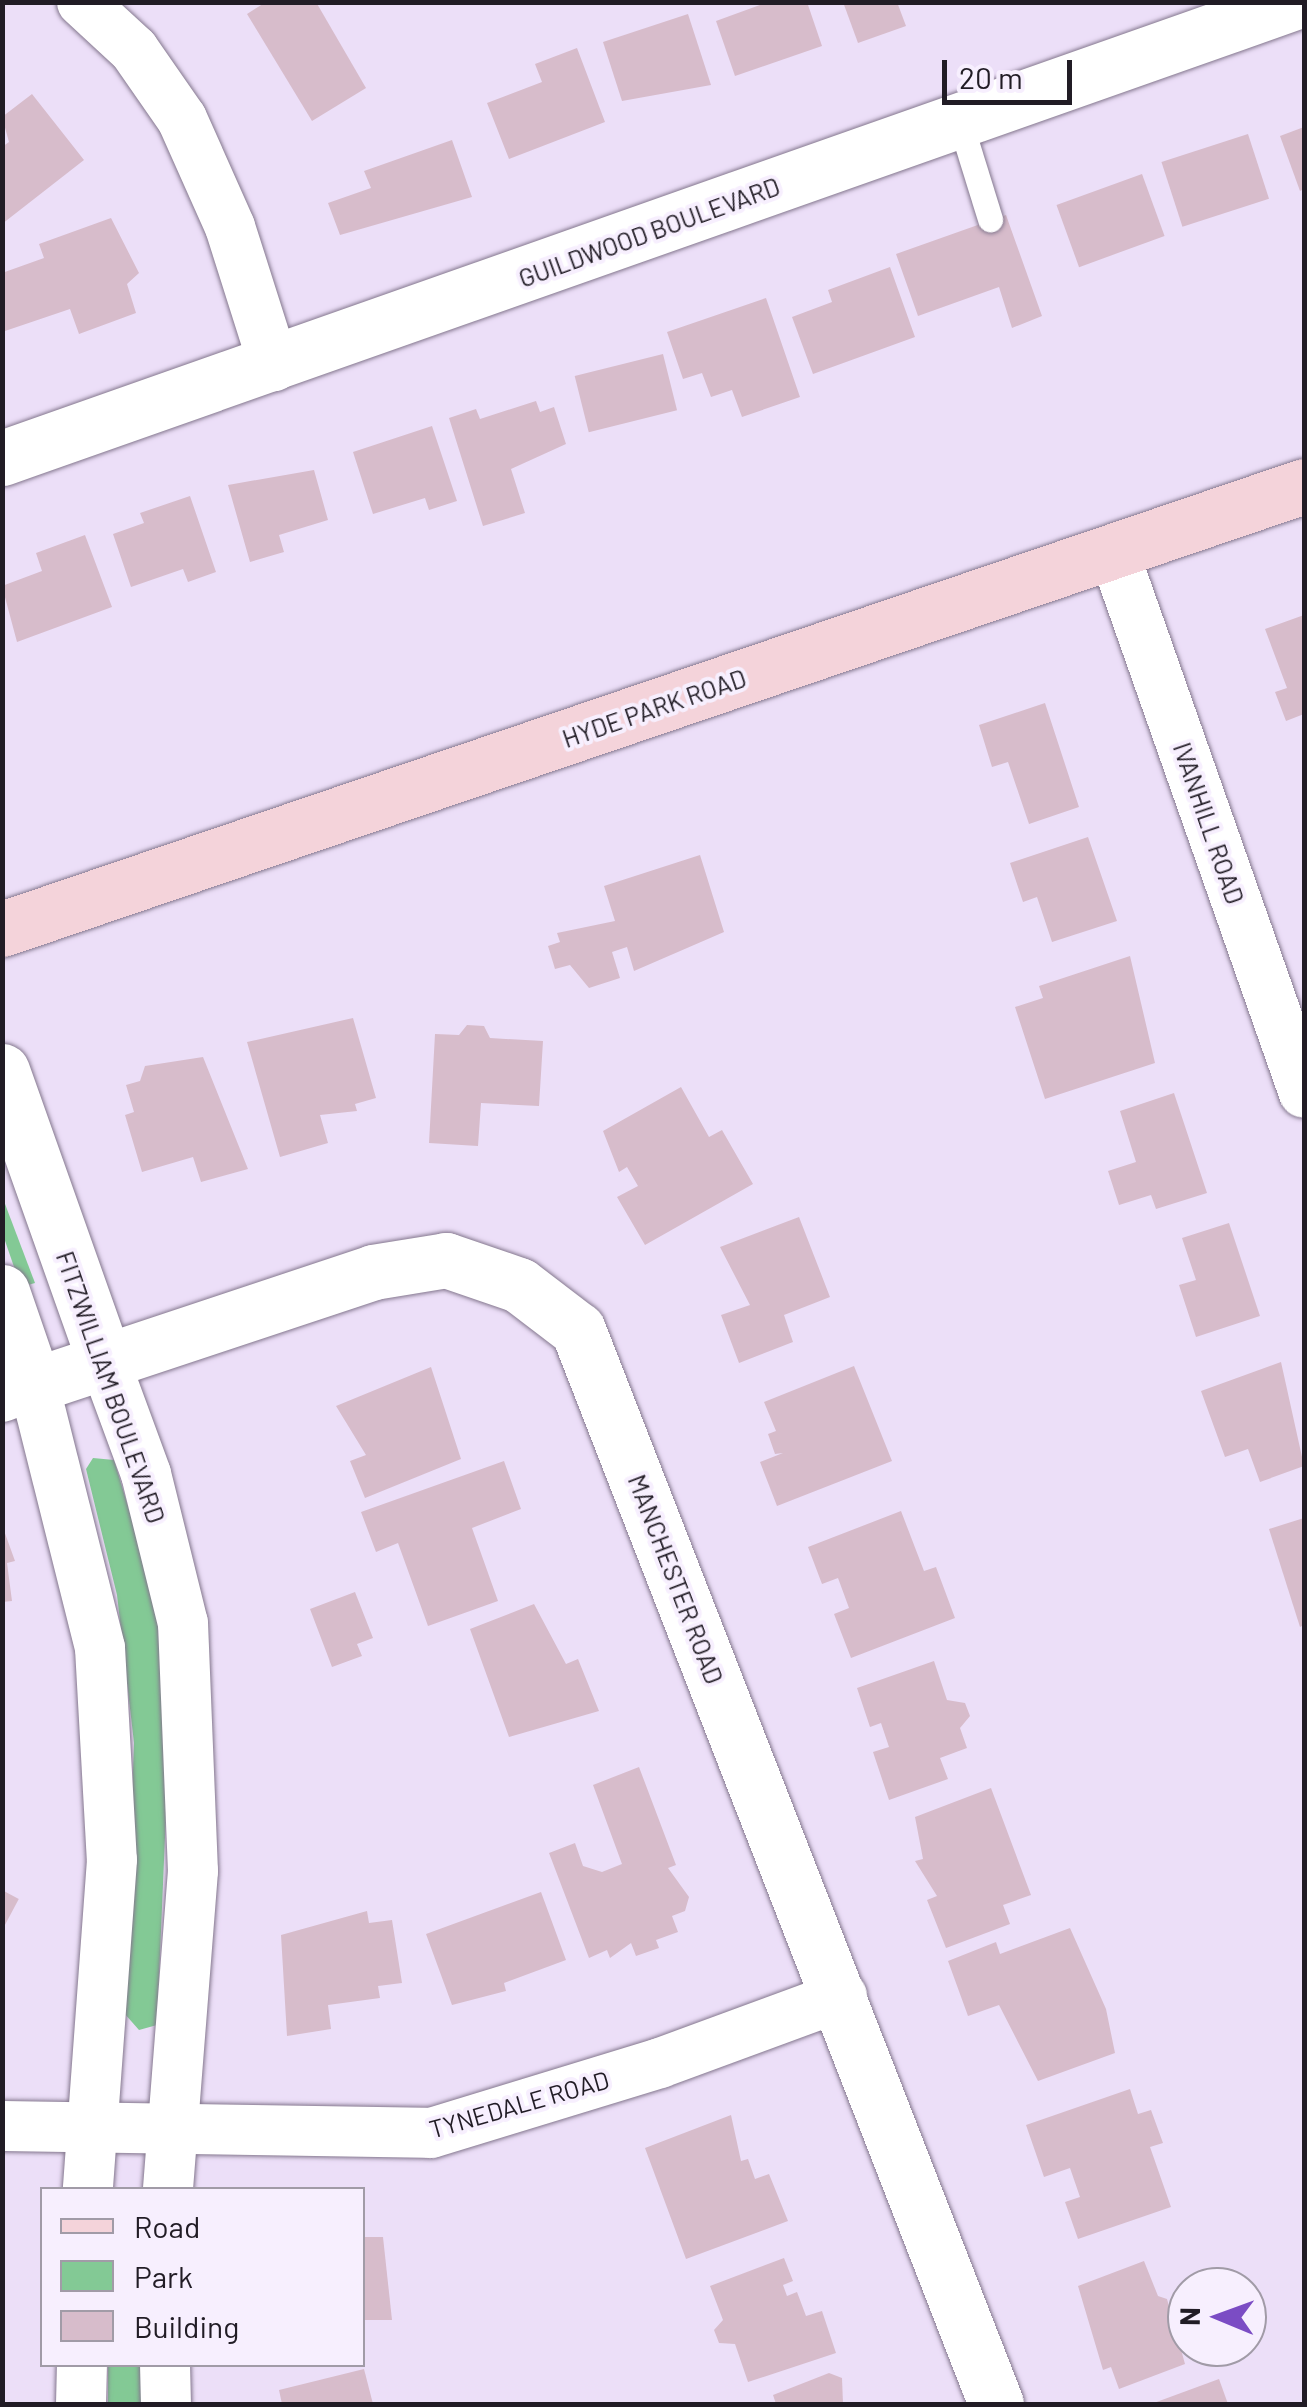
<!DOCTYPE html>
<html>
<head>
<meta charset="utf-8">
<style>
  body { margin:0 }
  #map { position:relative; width:1307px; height:2407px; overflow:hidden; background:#ecdff8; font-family:Barlow,sans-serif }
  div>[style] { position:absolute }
  .green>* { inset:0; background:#83c995; transform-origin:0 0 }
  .building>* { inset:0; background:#d7bccb; transform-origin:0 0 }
  .roads { filter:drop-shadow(0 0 2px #84778e) drop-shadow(0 0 2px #84778e) }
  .service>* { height:25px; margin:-12.5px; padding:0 12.5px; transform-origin:12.5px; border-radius:12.5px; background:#fff }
  .minor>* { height:50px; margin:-25px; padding:0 25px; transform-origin:25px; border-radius:25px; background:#fff }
  .tertiary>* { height:55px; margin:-27.5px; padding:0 27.5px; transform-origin:27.5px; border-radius:27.5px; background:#fff }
  .secondary>* { height:55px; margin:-27.5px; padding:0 27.5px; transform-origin:27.5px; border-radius:27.5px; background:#f4d3da }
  span { translate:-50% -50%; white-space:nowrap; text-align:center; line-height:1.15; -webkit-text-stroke:8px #f7effe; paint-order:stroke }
  .street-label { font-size:25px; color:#211c25 }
  .frame { position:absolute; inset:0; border:5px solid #211c25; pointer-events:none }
  .legend { position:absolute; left:40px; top:2187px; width:325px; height:180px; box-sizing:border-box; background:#f7effe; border:2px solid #a19ba7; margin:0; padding:12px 18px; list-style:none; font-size:30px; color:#211c25 }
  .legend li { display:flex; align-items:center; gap:20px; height:50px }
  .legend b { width:50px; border:2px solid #a19ba7 }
  .north { position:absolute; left:1167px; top:2267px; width:100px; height:100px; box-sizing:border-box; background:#f7effe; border:2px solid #a19ba7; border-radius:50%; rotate:271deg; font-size:28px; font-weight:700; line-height:40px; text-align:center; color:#211c25 }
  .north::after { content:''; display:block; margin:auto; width:35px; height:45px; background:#7b4cc4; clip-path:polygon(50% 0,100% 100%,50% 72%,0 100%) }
  .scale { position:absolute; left:942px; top:60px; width:130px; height:45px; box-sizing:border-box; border:5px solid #211c25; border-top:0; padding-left:12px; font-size:30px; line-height:35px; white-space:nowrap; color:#211c25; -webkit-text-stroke:8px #f7effe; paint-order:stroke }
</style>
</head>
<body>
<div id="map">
  <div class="green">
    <div style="clip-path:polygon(2px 1196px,35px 1283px,21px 1287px,3px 1235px)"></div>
    <div style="clip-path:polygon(93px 1458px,114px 1460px,155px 1596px,169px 1743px,157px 2025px,139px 2030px,124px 2013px,134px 1743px,117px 1595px,86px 1469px)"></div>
    <div style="left:108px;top:2365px;width:34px;height:39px"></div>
  </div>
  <div class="building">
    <div style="clip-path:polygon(266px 2px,316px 2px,366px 88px,312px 121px,247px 14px)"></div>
    <div style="clip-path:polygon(768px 2px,807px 2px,822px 46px,735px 76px,716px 21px)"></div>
    <div style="clip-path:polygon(843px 2px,897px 2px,906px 26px,858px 43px)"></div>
    <div style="clip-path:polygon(688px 14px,711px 85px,622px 101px,603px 42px)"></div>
    <div style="clip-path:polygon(577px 48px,605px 122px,509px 159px,487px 103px,542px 82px,535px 64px)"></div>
    <div style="clip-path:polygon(32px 94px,84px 160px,2px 224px,2px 147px,9px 142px,2px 117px)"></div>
    <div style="clip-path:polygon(1304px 127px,1304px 189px,1300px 191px,1280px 136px)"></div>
    <div style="left:1248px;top:134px;width:68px;height:91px;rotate:72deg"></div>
    <div style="clip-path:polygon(452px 140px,472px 197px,340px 235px,328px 203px,371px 188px,364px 171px)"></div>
    <div style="left:1142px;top:174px;width:66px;height:91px;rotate:70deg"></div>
    <div style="clip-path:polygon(1006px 215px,1042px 316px,1012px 328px,999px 287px,918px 316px,896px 254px)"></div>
    <div style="clip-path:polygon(111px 218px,139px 273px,127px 284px,136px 313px,79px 334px,70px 309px,5px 331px,2px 273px,44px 258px,39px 244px)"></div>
    <div style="clip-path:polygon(890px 267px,915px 337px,813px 374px,792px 317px,832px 302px,828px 290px)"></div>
    <div style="clip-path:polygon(766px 298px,800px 397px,742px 417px,732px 390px,711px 397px,702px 373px,683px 379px,667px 332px)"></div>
    <div style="left:663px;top:354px;width:58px;height:91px;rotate:76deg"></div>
    <div style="clip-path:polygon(536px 401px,540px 412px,554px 407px,566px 444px,511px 469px,525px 513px,483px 526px,449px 418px,476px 409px,480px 419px)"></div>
    <div style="clip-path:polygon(432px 426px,457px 501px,429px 510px,425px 498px,373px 514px,353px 452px)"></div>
    <div style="clip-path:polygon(314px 470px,328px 520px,279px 535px,284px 552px,250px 562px,228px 485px)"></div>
    <div style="clip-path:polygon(190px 496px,216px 572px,188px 582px,183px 569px,131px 587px,113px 534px,144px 523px,140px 513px)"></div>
    <div style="clip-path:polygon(85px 535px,112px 607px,17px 642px,2px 586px,42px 571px,36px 553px)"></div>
    <div style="clip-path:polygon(1304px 615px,1304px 714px,1286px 721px,1275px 692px,1287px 688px,1265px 629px)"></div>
    <div style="clip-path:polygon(1045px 703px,1079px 807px,1029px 824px,1008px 762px,992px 767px,979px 725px)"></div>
    <div style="clip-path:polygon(1088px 837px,1117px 921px,1052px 942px,1037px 897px,1023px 902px,1010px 863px)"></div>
    <div style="clip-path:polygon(700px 855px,724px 932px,634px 971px,627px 947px,612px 952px,620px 978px,589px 988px,570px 965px,555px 969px,548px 946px,560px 942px,557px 933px,615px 921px,604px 886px)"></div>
    <div style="clip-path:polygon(1130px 956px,1155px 1063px,1045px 1099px,1015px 1007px,1043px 998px,1039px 986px)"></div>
    <div style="clip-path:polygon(353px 1018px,376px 1098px,355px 1104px,357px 1111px,320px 1115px,328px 1143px,280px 1157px,247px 1042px)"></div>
    <div style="clip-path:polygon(467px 1025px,484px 1026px,490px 1038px,543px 1041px,539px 1106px,481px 1103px,478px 1146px,429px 1143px,435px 1034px,459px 1035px)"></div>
    <div style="clip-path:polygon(203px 1057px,248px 1169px,201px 1182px,193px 1157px,142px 1172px,125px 1115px,134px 1112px,126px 1085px,140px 1081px,145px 1066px)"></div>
    <div style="clip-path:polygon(681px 1087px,709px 1137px,722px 1130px,753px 1184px,645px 1245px,617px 1197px,638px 1186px,627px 1167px,619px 1172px,603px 1131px)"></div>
    <div style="clip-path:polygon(1174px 1093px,1207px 1193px,1156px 1209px,1151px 1195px,1119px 1205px,1108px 1171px,1136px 1162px,1120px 1111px)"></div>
    <div style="clip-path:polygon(799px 1217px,830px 1297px,784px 1315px,793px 1342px,739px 1363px,721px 1315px,750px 1305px,720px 1247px)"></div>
    <div style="clip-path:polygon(1229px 1223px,1260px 1316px,1196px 1337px,1179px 1285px,1196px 1280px,1182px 1238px)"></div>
    <div style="clip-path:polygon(1281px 1362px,1304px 1466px,1260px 1482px,1248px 1449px,1225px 1457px,1201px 1391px)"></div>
    <div style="clip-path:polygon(854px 1366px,892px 1461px,777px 1506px,760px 1462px,783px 1453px,775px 1454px,768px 1434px,776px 1431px,764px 1402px)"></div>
    <div style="clip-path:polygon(431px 1367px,461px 1459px,365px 1498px,350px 1461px,366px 1455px,336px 1406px)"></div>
    <div style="clip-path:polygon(504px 1461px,521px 1509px,472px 1528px,498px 1601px,428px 1626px,398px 1543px,376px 1552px,361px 1512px)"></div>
    <div style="clip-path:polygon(901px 1511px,924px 1571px,936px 1567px,955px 1618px,851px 1658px,834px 1614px,849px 1608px,838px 1578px,822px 1584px,808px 1547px)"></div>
    <div style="clip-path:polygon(1304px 1518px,1304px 1625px,1300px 1627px,1269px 1529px)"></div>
    <div style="clip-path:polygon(2px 1525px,15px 1561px,7px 1563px,12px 1601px,2px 1602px)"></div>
    <div style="clip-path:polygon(355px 1592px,373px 1638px,357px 1644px,362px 1656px,332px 1667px,310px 1609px)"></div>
    <div style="clip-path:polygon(534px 1604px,566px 1664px,578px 1659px,599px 1711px,509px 1737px,470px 1629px)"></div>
    <div style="clip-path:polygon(934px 1661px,947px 1700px,965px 1703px,970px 1716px,960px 1728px,967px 1748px,940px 1758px,948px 1779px,889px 1800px,873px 1752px,889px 1747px,881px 1723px,870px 1727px,857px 1688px)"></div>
    <div style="clip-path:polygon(639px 1767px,676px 1865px,668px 1868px,689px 1897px,685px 1911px,672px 1916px,678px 1932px,656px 1940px,659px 1948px,636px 1956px,631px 1943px,610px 1958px,607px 1950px,589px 1958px,549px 1853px,575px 1843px,583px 1866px,602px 1872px,622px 1864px,593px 1785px)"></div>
    <div style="clip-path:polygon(991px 1788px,1031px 1895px,1003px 1905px,1010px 1924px,946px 1948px,927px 1900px,937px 1896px,915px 1861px,923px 1859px,915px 1817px)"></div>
    <div style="left:2px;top:1890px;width:19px;height:89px;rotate:28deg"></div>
    <div style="clip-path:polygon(541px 1892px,566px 1960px,504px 1983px,506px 1991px,452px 2005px,426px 1934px)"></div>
    <div style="clip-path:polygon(367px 1911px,369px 1923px,392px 1920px,402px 1983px,378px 1986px,380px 1998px,328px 2005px,331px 2029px,287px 2036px,281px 1935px)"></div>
    <div style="clip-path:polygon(1070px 1928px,1106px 2009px,1115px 2053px,1038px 2081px,999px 2005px,968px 2016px,948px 1961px,996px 1942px,1000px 1954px)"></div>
    <div style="clip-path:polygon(1130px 2089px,1138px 2114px,1151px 2110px,1163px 2143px,1150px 2147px,1171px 2207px,1078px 2239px,1065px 2202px,1080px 2197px,1070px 2168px,1044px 2177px,1026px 2125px)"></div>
    <div style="clip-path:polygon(731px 2115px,741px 2161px,748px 2159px,755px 2179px,769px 2174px,788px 2221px,686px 2259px,645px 2148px)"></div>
    <div style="clip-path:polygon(362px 2237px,383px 2237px,392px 2320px,362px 2320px)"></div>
    <div style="clip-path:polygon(784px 2258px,793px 2281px,783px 2285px,787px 2296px,797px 2292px,806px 2316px,822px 2311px,836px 2353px,748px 2382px,735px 2344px,719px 2343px,714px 2330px,723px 2320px,710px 2286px)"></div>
    <div style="clip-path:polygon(1144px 2261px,1158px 2296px,1167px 2299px,1185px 2364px,1119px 2389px,1111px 2367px,1103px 2370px,1078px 2286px)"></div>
    <div style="clip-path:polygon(364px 2369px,373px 2404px,282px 2404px,279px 2390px)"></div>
    <div style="clip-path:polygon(829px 2373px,842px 2378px,843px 2404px,776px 2404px,773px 2395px)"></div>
    <div style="clip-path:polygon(1219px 2379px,1228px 2404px,1151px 2404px)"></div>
  </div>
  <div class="roads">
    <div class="service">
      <div style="left:960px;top:122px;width:102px;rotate:72.8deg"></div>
    </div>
    <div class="minor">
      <div style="left:82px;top:2px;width:71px;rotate:42.7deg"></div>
      <div style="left:134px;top:50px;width:84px;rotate:55.2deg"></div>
      <div style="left:182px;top:119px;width:118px;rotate:66deg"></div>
      <div style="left:230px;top:227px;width:146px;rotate:72.4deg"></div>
      <div style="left:1114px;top:553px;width:572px;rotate:70.62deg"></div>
      <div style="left:103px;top:1357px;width:125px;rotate:69.8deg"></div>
      <div style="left:146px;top:1474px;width:154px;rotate:76.1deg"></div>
      <div style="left:183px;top:1623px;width:248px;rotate:87.7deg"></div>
      <div style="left:193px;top:1871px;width:320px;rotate:94.5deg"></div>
      <div style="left:2px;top:1397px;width:34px;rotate:-21deg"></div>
      <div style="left:34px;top:1385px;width:271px;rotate:75.9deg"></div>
      <div style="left:100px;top:1648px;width:212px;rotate:86.8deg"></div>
      <div style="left:112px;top:1860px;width:331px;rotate:94.2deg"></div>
      <div style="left:2px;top:2126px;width:429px;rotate:0.9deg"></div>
      <div style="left:431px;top:2133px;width:239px;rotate:-17deg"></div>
      <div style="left:660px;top:2063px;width:194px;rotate:-20.2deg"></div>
      <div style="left:165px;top:2364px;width:40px;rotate:88.6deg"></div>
      <div style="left:81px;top:2404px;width:40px;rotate:-88.6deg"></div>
    </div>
    <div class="tertiary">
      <div style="left:2px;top:458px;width:1371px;rotate:-19.43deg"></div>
      <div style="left:2px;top:1071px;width:303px;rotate:70.5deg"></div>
      <div style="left:2px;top:1292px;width:98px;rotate:71deg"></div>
      <div style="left:34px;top:1385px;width:357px;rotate:-18.4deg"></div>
      <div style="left:373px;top:1272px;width:74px;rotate:-9.3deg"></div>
      <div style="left:446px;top:1260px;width:77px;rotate:18.9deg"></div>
      <div style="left:519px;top:1285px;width:74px;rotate:37.3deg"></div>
      <div style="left:578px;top:1330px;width:1152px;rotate:68.73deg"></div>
    </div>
    <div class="secondary">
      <div style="left:2px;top:929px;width:1375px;rotate:-18.79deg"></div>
    </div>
  </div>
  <div class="street-label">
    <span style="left:649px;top:232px;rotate:-20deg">GUILDWOOD BOULEVARD</span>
    <span style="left:654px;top:708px;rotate:-19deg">HYDE PARK ROAD</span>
    <span style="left:1209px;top:823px;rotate:71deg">IVANHILL ROAD</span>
    <span style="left:111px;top:1387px;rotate:71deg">FITZWILLIAM BOULEVARD</span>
    <span style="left:676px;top:1579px;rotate:69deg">MANCHESTER ROAD</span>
    <span style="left:519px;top:2104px;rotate:-16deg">TYNEDALE ROAD</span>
  </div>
  <div class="frame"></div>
  <ul class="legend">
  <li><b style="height:12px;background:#f4d3da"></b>Road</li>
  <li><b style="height:28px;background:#83c995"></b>Park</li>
  <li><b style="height:28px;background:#d7bccb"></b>Building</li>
  </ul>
  <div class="north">N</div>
  <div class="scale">20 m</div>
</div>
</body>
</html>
